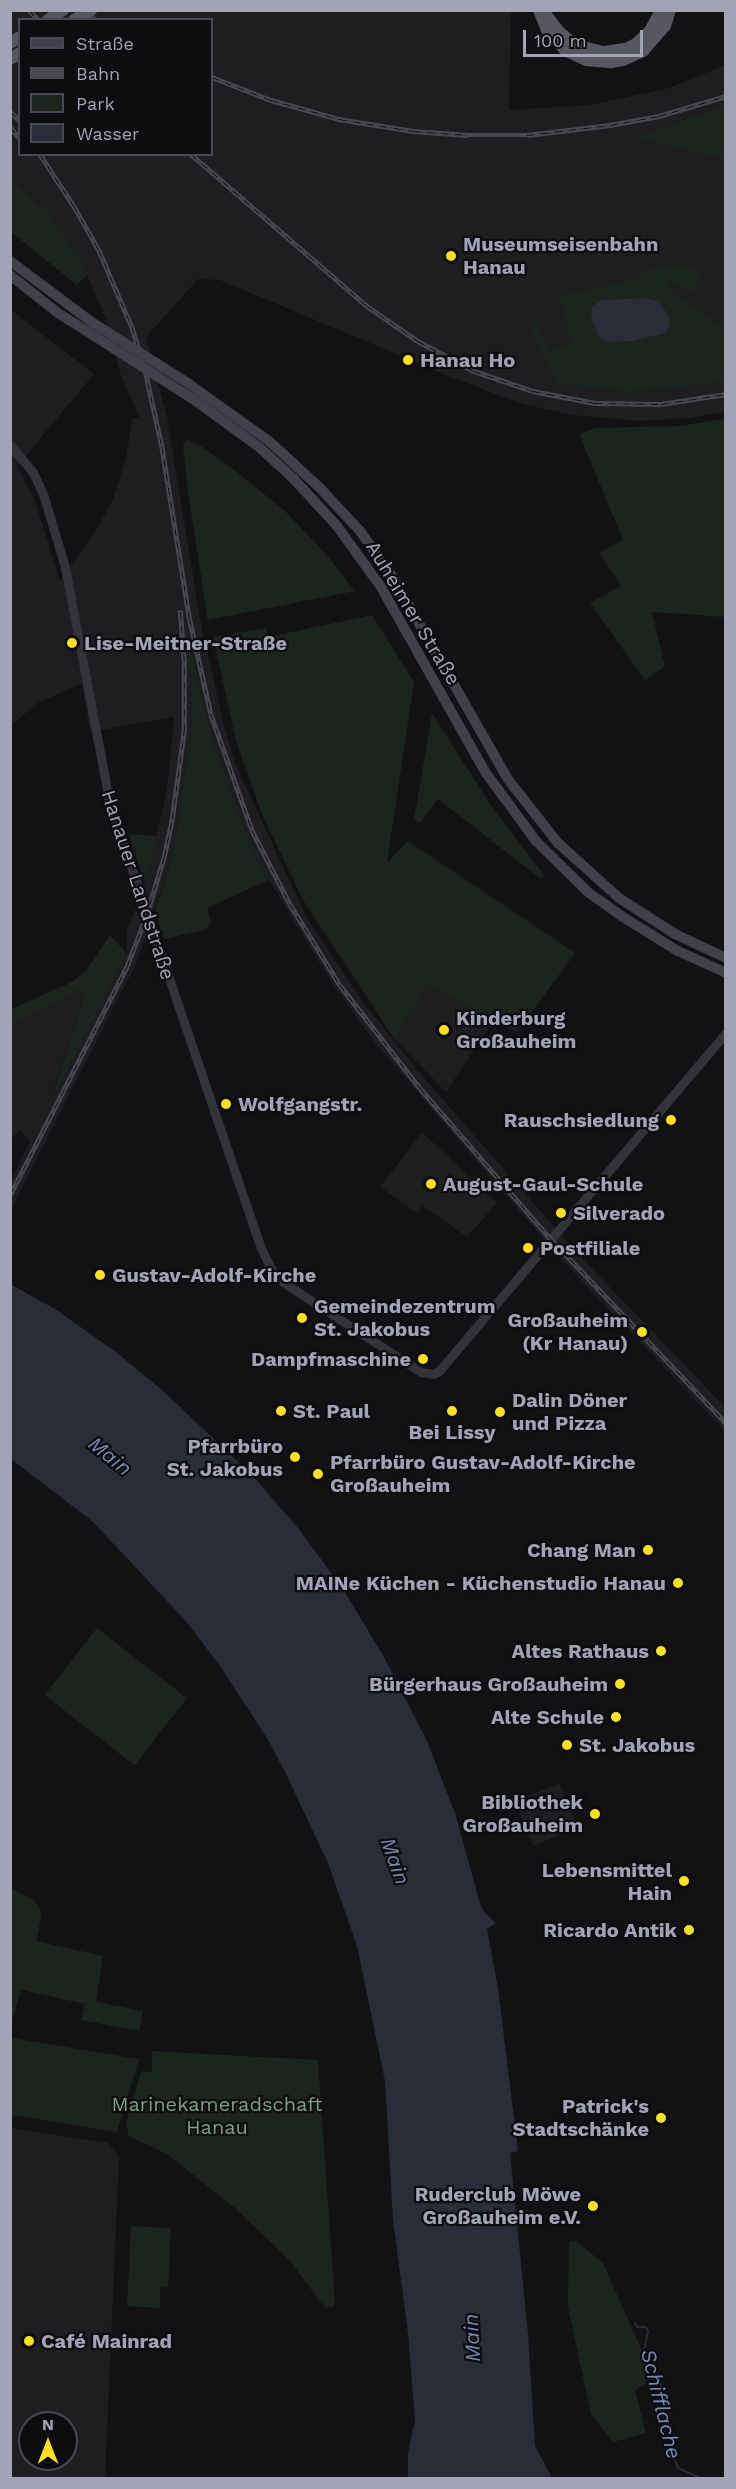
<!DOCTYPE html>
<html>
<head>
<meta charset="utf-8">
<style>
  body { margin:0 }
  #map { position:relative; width:736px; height:2489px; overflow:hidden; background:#121214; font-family:"Work Sans",sans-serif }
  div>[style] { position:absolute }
  .built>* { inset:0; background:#1e1e21; transform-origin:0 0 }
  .green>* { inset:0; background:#1c241e; transform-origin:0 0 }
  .water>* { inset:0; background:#282d38 }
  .stream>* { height:2px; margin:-1px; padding:0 1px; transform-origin:1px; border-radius:1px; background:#282d38 }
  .tertiary>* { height:9px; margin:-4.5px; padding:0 4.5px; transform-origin:4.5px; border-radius:4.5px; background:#333339 }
  .secondary>* { height:10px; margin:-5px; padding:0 5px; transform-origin:5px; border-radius:5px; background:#414149 }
  .trunk>* { height:12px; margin:-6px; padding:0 6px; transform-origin:6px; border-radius:6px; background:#565761 }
  .rail>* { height:4.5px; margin-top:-2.25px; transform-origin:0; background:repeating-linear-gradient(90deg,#0d0d0f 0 7px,#484850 0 14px); box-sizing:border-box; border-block:2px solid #484850 }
  .secondary-bridge>* { height:10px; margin:-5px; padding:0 5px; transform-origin:5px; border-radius:5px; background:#414149 }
  .trunk-bridge>* { height:12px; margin:-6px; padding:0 6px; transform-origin:6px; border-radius:6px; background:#565761 }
  .dots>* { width:16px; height:16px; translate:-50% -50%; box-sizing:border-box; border:3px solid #0d0d0f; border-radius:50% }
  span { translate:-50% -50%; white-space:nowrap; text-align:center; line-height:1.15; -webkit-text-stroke:4.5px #0d0d0f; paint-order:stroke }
  .poi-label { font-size:20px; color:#a2a4b5; font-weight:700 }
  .left { translate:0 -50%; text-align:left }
  .right { translate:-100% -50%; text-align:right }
  .street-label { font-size:20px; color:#a2a4b5 }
  .park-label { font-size:20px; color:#78a283 }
  .water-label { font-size:21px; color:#778ab3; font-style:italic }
  .frame { position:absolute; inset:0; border:12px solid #a2a4b5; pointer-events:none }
  .legend { position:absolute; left:18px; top:18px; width:195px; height:138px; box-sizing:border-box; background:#0d0d0f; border:2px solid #494951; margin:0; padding:8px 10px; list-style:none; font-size:18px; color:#a2a4b5 }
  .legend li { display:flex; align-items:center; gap:12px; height:30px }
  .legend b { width:30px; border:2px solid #494951 }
  .north { position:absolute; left:18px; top:2411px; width:60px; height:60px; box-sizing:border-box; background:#0d0d0f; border:2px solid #494951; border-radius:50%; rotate:0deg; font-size:16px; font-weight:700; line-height:24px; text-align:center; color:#a2a4b5 }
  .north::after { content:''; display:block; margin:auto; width:21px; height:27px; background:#fde021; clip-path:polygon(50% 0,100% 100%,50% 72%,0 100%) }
  .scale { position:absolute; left:523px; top:30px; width:120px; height:27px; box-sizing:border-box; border:3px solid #a2a4b5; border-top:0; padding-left:8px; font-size:18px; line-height:21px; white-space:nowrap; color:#a2a4b5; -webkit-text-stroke:4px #0d0d0f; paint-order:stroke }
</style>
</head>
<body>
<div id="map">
  <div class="built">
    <div style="clip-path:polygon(evenodd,11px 11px,511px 11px,509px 110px,591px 105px,669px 88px,725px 65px,725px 106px,635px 137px,719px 158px,725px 156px,725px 328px,666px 287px,670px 280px,693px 295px,693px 266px,647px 268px,637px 279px,559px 296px,572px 344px,550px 349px,531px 320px,557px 384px,629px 392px,675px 389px,725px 381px,725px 411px,691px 418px,639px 421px,572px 415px,523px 404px,453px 378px,220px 280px,198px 279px,146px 337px,167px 417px,202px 630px,225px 729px,235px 763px,307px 918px,365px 1005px,430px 1085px,579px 1255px,725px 1407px,725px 1431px,561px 1259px,376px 1044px,334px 986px,269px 880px,249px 840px,213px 742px,189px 637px,192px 692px,191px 738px,172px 858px,136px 964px,11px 1209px,11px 1182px,30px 1141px,21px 1131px,14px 1135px,11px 1143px,11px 1020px,18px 1020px,59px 1002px,79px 989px,84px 996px,52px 1096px,127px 954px,127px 931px,145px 884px,167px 790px,174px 717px,90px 732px,82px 683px,38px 703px,11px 725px,11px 310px,94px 374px,17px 466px,34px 498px,60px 581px,95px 532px,113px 500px,127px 453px,132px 419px,139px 417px,120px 373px,105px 317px,81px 261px,46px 210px,11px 177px,11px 11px,20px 20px,212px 20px,212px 154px,20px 154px,20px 20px)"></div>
    <div style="clip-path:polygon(426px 985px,494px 1020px,446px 1092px,395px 1040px)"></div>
    <div style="clip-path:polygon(422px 1132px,497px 1203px,467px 1237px,423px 1206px,417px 1213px,380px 1187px)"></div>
    <div style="left:559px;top:1783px;width:48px;height:48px;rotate:67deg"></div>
    <div style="clip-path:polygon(evenodd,11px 2128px,108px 2143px,119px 2157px,105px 2478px,11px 2478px,11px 2128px,30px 2423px,66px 2423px,66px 2459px,30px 2459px,30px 2423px)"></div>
  </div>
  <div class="green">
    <div style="clip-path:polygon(725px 106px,725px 156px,719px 158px,634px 137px)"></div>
    <div style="clip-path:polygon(10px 177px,46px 210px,81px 261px,87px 275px,77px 285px,11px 232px)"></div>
    <div style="clip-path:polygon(662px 266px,693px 266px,702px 270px,693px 295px,670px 280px,666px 287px,725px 328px,725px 381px,675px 389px,629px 392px,557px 384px,526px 321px,531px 319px,550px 349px,571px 344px,559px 296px,636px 279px,647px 269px)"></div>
    <div style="clip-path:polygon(725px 419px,725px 617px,652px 612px,665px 666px,645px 680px,590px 603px,621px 586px,599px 553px,623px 540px,579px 434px,596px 428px,678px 426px)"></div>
    <div style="clip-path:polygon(186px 439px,196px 443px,232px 468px,285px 511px,325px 553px,355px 591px,208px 620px,188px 493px,183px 446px)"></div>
    <div style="clip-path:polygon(372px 615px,414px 682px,387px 863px,408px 841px,575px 953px,517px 1032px,426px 985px,395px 1040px,303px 900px,264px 819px,236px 741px,213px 637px,266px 628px,269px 637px)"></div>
    <div style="clip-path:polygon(187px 630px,213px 742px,249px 840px,269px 880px,207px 908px,211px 923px,205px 930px,164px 939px,155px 911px,172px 858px,191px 738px,192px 692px)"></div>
    <div style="clip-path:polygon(432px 713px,490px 804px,544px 875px,541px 879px,438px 799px,420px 823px,414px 820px)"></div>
    <div style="clip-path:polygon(129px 834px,157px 836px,145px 884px)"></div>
    <div style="clip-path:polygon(110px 935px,127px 954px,51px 1101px,84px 996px,79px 989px,59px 1002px,18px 1020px,11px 1020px,11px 1009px,72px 982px,86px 971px)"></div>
    <div style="left:97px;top:1628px;width:114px;height:85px;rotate:38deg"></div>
    <div style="clip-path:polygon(11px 1888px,32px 1899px,40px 1908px,41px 1919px,36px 1941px,103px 1956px,96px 2002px,143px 2011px,139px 2031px,81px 2020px,85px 2004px,21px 1990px,11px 2024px)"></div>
    <div style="clip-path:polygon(11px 2038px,139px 2059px,117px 2132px,11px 2115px)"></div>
    <div style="clip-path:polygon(152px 2051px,318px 2060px,335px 2304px,333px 2307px,325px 2308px,290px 2261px,236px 2209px,167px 2154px,129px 2136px,126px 2124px,141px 2072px,152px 2072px)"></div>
    <div style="clip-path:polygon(131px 2226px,171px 2228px,168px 2288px,160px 2287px,160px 2308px,127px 2306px)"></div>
    <div style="clip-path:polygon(576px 2241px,603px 2263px,654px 2378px,635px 2390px,646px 2433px,613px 2442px,591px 2414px,568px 2307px,569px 2242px)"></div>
  </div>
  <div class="water">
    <div style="clip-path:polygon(644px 298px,658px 301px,667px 313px,670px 324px,665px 333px,633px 341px,609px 342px,599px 337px,591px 316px,592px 306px,603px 300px)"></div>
    <div style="clip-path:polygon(10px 1284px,55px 1309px,116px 1352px,162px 1390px,253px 1476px,298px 1528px,343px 1589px,384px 1657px,427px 1741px,456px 1816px,480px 1904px,484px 1912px,496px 1923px,487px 1929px,498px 1988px,518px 2151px,510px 2153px,528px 2334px,535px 2446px,552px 2478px,408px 2478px,408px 2453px,415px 2420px,408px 2333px,393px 2220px,385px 2081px,357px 1946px,328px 1863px,286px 1774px,267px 1738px,220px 1666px,185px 1620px,92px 1521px,11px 1459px)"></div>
  </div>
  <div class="stream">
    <div style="left:635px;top:2323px;width:4px;rotate:63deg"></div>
    <div style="left:637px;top:2327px;width:9px"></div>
    <div style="left:646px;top:2327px;width:4px;rotate:63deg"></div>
    <div style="left:648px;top:2331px;width:21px;rotate:101deg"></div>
    <div style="left:644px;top:2352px;width:13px;rotate:42deg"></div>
    <div style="left:654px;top:2361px;width:22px;rotate:74deg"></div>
    <div style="left:660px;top:2382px;width:26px;rotate:77deg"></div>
    <div style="left:666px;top:2407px;width:9px;rotate:108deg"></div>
    <div style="left:663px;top:2416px;width:8px;rotate:40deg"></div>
    <div style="left:669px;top:2421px;width:20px;rotate:75deg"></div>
    <div style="left:674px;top:2440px;width:8px;rotate:120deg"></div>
    <div style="left:670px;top:2447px;width:22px;rotate:69deg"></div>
    <div style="left:678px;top:2468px;width:24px;rotate:24deg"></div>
  </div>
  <div class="tertiary">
    <div style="left:10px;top:445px;width:35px;rotate:50deg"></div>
    <div style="left:33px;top:472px;width:27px;rotate:66deg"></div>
    <div style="left:44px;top:497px;width:73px;rotate:73.3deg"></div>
    <div style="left:65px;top:567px;width:242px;rotate:79.3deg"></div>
    <div style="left:110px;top:805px;width:466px;rotate:71.2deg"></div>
    <div style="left:260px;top:1246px;width:34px;rotate:64deg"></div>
    <div style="left:275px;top:1277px;width:174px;rotate:33.1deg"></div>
    <div style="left:421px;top:1372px;width:12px;rotate:9deg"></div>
    <div style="left:433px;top:1374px;width:7px;rotate:-27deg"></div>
    <div style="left:439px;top:1371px;width:443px;rotate:-49.7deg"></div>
  </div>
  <div class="secondary">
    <div style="left:10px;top:261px;width:104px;rotate:36.8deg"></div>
    <div style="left:10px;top:275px;width:61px;rotate:38.4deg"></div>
    <div style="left:58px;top:313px;width:45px;rotate:32.3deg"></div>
    <div style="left:189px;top:384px;width:98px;rotate:35.5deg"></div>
    <div style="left:269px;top:441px;width:69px;rotate:42.7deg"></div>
    <div style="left:320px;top:488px;width:59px;rotate:47.1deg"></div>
    <div style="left:360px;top:531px;width:55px;rotate:54.6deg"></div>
    <div style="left:392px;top:576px;width:232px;rotate:60.3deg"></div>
    <div style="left:507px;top:778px;width:83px;rotate:51.9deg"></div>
    <div style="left:558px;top:843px;width:82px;rotate:42deg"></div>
    <div style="left:619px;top:898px;width:67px;rotate:32.7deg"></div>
    <div style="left:675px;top:934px;width:56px;rotate:25.2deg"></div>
    <div style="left:193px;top:399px;width:82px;rotate:36deg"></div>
    <div style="left:259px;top:447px;width:45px;rotate:42.3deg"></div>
    <div style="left:292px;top:477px;width:67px;rotate:47.4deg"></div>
    <div style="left:337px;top:526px;width:75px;rotate:54.2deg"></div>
    <div style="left:381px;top:587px;width:214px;rotate:60.6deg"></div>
    <div style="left:486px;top:773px;width:84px;rotate:53.7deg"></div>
    <div style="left:536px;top:841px;width:74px;rotate:44.5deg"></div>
    <div style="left:589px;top:893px;width:42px;rotate:35.2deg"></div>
    <div style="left:623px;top:917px;width:65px;rotate:31.7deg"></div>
    <div style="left:678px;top:951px;width:53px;rotate:24.6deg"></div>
  </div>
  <div class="trunk">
    <div style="left:539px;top:10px;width:22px;rotate:68deg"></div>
    <div style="left:547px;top:30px;width:27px;rotate:48deg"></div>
    <div style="left:565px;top:50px;width:23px;rotate:25deg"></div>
    <div style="left:586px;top:60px;width:25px;rotate:5deg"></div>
    <div style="left:611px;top:62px;width:12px;rotate:-9deg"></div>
    <div style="left:623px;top:60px;width:22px;rotate:-24deg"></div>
    <div style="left:643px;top:51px;width:33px;rotate:-49deg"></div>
    <div style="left:665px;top:26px;width:17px;rotate:-73deg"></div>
    <div style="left:544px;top:12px;width:25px;rotate:53deg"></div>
    <div style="left:559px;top:32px;width:21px;rotate:39deg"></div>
    <div style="left:575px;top:45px;width:30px;rotate:14deg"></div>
    <div style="left:604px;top:52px;width:22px;rotate:-8deg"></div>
    <div style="left:626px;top:49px;width:11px;rotate:-27deg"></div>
    <div style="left:636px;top:44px;width:19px;rotate:-43deg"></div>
    <div style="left:650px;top:31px;width:24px;rotate:-62deg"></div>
    <div style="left:48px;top:20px;width:18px;rotate:-34deg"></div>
    <div style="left:10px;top:43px;width:12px;rotate:-31deg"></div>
    <div style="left:10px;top:59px;width:12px;rotate:-31deg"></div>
  </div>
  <div class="rail">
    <div style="left:29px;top:10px;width:14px;rotate:45deg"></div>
    <div style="left:82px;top:10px;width:17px;rotate:36deg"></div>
    <div style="left:212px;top:77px;width:63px;rotate:21.3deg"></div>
    <div style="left:271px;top:100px;width:71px;rotate:15.6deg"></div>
    <div style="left:339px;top:119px;width:75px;rotate:9.2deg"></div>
    <div style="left:413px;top:131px;width:55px;rotate:4.2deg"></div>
    <div style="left:468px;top:135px;width:59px"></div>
    <div style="left:527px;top:135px;width:84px;rotate:-6.9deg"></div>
    <div style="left:610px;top:125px;width:50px;rotate:-10.4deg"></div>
    <div style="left:659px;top:116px;width:70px;rotate:-16.6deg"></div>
    <div style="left:10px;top:111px;width:14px;rotate:45deg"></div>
    <div style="left:10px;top:127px;width:15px;rotate:48deg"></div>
    <div style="left:40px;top:154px;width:62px;rotate:56.8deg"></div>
    <div style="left:74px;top:206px;width:51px;rotate:60.4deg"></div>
    <div style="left:99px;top:250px;width:84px;rotate:66.8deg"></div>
    <div style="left:132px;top:327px;width:44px;rotate:72.8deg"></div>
    <div style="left:145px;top:369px;width:79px;rotate:77.6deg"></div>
    <div style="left:162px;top:446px;width:176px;rotate:80.9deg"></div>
    <div style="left:190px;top:620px;width:96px;rotate:77.4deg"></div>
    <div style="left:211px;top:714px;width:123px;rotate:70.5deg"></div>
    <div style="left:252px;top:830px;width:83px;rotate:62.8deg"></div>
    <div style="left:290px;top:904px;width:95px;rotate:58.3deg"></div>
    <div style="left:340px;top:985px;width:130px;rotate:52.2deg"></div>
    <div style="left:420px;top:1088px;width:200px;rotate:49.1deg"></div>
    <div style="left:551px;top:1239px;width:254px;rotate:46.4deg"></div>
    <div style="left:191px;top:154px;width:233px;rotate:40.8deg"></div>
    <div style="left:367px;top:306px;width:62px;rotate:34.5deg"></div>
    <div style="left:418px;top:341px;width:64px;rotate:28.2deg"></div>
    <div style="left:474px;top:371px;width:62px;rotate:18.7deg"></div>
    <div style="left:533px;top:391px;width:63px;rotate:11deg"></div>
    <div style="left:595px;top:403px;width:66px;rotate:0.9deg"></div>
    <div style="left:661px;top:404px;width:66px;rotate:-8.7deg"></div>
    <div style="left:10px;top:1195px;width:257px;rotate:-62.9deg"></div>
    <div style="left:127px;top:966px;width:53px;rotate:-68.8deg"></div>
    <div style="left:146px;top:917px;width:63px;rotate:-73.3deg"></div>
    <div style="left:164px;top:857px;width:39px;rotate:-78deg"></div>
    <div style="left:172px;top:819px;width:89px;rotate:-82.2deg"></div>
    <div style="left:184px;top:731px;width:70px;rotate:-90deg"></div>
    <div style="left:184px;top:661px;width:51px;rotate:-94.5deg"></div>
  </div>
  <div class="secondary-bridge">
    <div style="left:93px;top:323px;width:114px;rotate:32.4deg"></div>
    <div style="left:96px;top:337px;width:115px;rotate:32.6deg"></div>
  </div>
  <div class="trunk-bridge">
    <div style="left:74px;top:20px;width:20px;rotate:-30deg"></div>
  </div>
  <div class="dots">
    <div style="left:451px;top:256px;background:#fde021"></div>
    <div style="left:408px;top:360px;background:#fde021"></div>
    <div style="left:72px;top:643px;background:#fde021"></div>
    <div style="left:444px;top:1030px;background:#fde021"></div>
    <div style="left:226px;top:1104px;background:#fde021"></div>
    <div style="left:671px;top:1120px;background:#fde021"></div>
    <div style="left:431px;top:1184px;background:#fde021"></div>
    <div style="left:561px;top:1213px;background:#fde021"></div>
    <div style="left:528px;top:1248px;background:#fde021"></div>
    <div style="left:100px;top:1275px;background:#fde021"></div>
    <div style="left:302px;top:1318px;background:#fde021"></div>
    <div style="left:642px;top:1332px;background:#fde021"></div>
    <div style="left:423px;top:1359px;background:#fde021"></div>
    <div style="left:281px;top:1411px;background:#fde021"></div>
    <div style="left:452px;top:1411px;background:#fde021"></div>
    <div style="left:500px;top:1412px;background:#fde021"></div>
    <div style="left:295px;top:1457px;background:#fde021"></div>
    <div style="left:318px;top:1474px;background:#fde021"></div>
    <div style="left:648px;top:1550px;background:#fde021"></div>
    <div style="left:678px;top:1583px;background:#fde021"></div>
    <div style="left:661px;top:1651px;background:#fde021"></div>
    <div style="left:620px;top:1684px;background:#fde021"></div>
    <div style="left:616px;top:1717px;background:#fde021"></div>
    <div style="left:567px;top:1745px;background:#fde021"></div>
    <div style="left:595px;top:1814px;background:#fde021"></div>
    <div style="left:684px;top:1881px;background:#fde021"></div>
    <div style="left:689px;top:1930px;background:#fde021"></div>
    <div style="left:661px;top:2118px;background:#fde021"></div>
    <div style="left:593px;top:2206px;background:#fde021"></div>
    <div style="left:29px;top:2341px;background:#fde021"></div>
  </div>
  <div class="poi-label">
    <span class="left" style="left:463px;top:256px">Museumseisenbahn<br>Hanau</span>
    <span class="left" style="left:420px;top:360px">Hanau Ho</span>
    <span class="left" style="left:84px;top:643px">Lise-Meitner-Straße</span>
    <span class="left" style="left:456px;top:1030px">Kinderburg<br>Großauheim</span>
    <span class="left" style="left:238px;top:1104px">Wolfgangstr.</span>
    <span class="right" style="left:659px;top:1120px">Rauschsiedlung</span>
    <span class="left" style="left:443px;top:1184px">August-Gaul-Schule</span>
    <span class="left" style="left:573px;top:1213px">Silverado</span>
    <span class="left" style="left:540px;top:1248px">Postfiliale</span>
    <span class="left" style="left:112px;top:1275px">Gustav-Adolf-Kirche</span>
    <span class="left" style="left:314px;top:1318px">Gemeindezentrum<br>St. Jakobus</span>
    <span class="right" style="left:628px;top:1332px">Großauheim<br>(Kr Hanau)</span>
    <span class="right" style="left:411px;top:1359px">Dampfmaschine</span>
    <span class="left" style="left:512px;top:1412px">Dalin Döner<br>und Pizza</span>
    <span class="left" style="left:293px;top:1411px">St. Paul</span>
    <span style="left:452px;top:1432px">Bei Lissy</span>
    <span class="right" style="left:283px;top:1458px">Pfarrbüro<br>St. Jakobus</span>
    <span class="left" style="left:330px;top:1474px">Pfarrbüro Gustav-Adolf-Kirche<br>Großauheim</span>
    <span class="right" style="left:636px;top:1550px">Chang Man</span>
    <span class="right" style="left:666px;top:1583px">MAINe Küchen - Küchenstudio Hanau</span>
    <span class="right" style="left:649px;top:1651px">Altes Rathaus</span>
    <span class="right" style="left:608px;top:1684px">Bürgerhaus Großauheim</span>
    <span class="right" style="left:604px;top:1717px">Alte Schule</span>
    <span class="left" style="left:579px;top:1745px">St. Jakobus</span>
    <span class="right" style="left:583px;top:1814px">Bibliothek<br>Großauheim</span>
    <span class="right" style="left:672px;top:1882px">Lebensmittel<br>Hain</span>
    <span class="right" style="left:677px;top:1930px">Ricardo Antik</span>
    <span class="right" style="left:649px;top:2118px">Patrick's<br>Stadtschänke</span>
    <span class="right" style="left:581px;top:2206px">Ruderclub Möwe<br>Großauheim e.V.</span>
    <span class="left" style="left:41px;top:2341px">Café Mainrad</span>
  </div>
  <div class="street-label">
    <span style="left:413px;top:613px;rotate:59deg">Auheimer Straße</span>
    <span style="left:138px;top:885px;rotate:72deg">Hanauer Landstraße</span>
  </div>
  <div class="park-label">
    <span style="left:217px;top:2116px">Marinekameradschaft<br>Hanau</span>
  </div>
  <div class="water-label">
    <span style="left:110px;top:1456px;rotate:39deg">Main</span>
    <span style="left:395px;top:1861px;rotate:70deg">Main</span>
    <span style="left:472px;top:2338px;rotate:-93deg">Main</span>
    <span style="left:661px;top:2404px;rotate:76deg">Schifflache</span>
  </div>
  <div class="frame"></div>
  <ul class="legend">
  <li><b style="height:8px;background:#414149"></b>Straße</li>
  <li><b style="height:8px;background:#484850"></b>Bahn</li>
  <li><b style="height:16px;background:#1c241e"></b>Park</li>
  <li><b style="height:16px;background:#282d38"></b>Wasser</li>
  </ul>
  <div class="north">N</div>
  <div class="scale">100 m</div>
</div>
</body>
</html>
